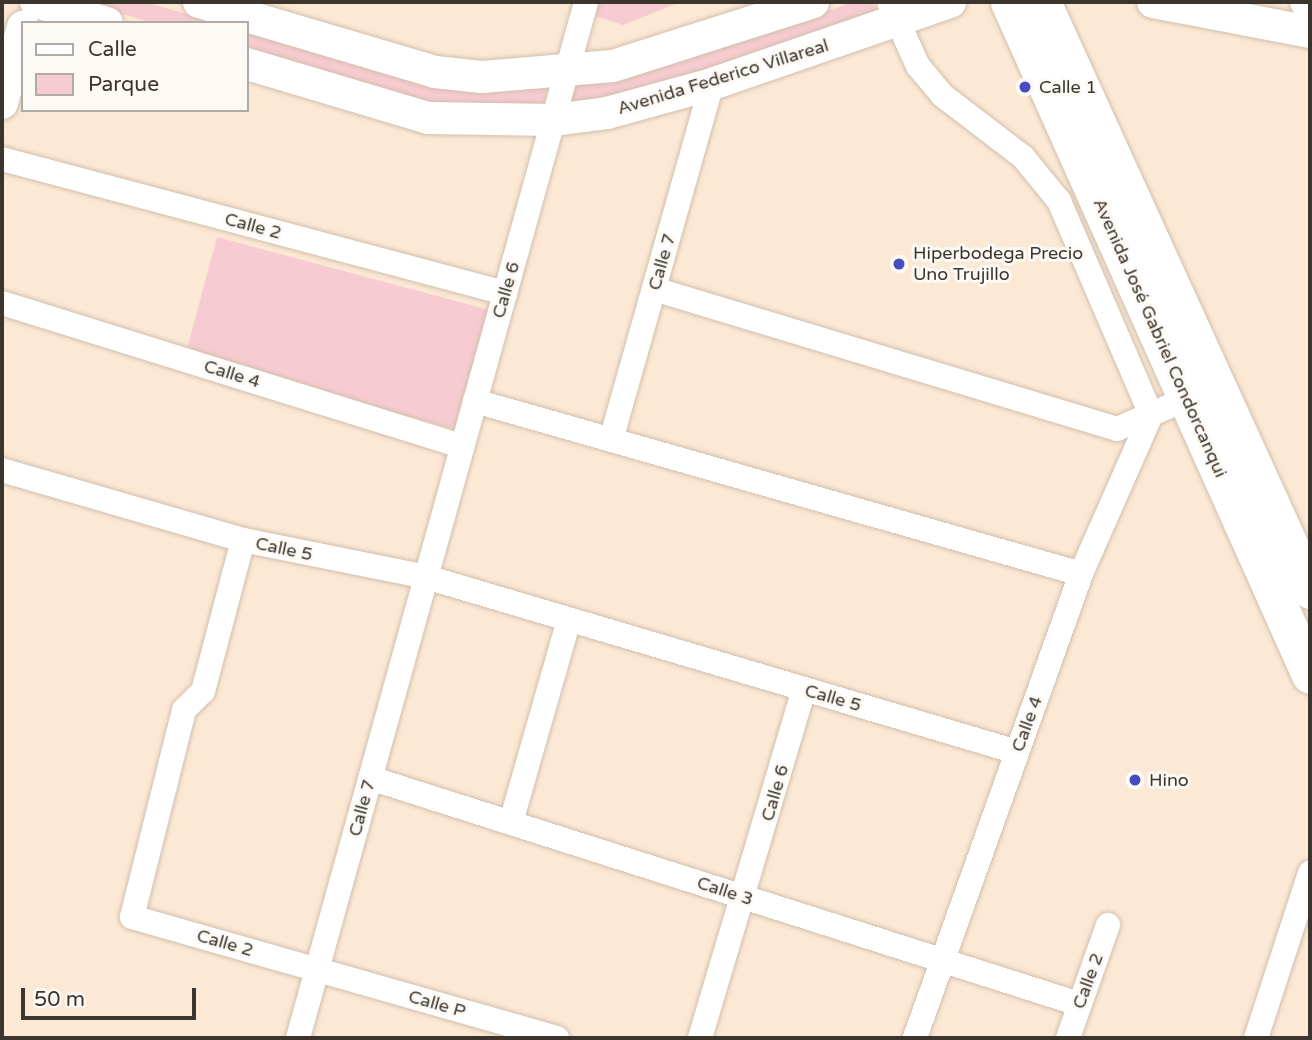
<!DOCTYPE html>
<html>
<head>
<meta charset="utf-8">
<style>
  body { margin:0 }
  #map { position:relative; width:1312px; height:1040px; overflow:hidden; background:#fce9d5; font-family:"Varela Round",sans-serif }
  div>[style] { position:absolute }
  .green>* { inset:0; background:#f7cbd2; transform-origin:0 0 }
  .roads { filter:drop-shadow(0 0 2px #d1bfac) drop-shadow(0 0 2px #d1bfac) }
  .minor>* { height:24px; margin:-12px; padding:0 12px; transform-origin:12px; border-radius:12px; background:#fff }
  .major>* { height:32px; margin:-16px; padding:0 16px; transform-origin:16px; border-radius:16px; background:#fff }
  .highway>* { height:37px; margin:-18.5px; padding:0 18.5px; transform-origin:18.5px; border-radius:18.5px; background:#fff }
  .dots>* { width:19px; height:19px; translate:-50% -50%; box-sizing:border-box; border:4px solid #fdf9f5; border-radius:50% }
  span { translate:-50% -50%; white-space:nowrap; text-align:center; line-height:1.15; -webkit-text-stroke:6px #fdf9f5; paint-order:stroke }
  .street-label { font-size:18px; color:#3c352d }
  .poi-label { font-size:18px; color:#3c352d }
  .left { translate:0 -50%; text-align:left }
  .frame { position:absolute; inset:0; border:4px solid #3c352d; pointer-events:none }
  .legend { position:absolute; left:21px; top:21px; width:228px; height:91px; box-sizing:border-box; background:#fdf9f5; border:2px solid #b0aba5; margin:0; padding:9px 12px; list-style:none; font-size:21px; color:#3c352d }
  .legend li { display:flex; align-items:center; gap:14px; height:35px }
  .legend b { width:35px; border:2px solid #b0aba5 }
  .scale { position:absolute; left:21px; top:988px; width:175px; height:32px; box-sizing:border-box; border:4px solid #3c352d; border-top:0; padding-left:9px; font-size:21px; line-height:24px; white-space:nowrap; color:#3c352d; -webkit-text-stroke:5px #fdf9f5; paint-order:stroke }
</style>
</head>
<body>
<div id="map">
  <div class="green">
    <div style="clip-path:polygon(83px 2px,145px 2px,217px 23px,152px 23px)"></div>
    <div style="clip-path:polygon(599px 2px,681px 2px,623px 25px,595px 16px)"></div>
    <div style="clip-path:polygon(854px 2px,872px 2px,877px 13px,628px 96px,570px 102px,573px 85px,623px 80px)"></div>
    <div style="clip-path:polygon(247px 31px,433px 85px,547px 89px,543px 108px,430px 107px,247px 51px)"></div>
    <div style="left:217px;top:237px;width:282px;height:124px;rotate:15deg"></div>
  </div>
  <div class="roads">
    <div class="minor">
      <div style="left:889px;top:2px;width:70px;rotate:65.6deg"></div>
      <div style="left:918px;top:66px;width:38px;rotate:50deg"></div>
      <div style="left:942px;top:95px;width:102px;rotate:37.4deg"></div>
      <div style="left:1023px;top:157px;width:57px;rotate:50.7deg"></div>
      <div style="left:1059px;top:201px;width:233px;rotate:66.7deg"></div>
      <div style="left:1151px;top:415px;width:174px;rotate:113.8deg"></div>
      <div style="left:1081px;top:574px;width:493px;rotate:109.7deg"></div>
      <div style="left:2px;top:159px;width:521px;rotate:14.92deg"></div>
      <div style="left:654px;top:289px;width:484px;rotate:16.8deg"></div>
      <div style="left:1117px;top:429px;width:90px;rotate:-23.4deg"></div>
      <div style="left:2px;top:303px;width:482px;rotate:17.3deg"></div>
      <div style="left:475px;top:401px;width:630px;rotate:15.93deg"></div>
      <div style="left:611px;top:440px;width:370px;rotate:-74.2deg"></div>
      <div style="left:2px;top:470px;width:251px;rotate:16.2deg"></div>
      <div style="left:243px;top:540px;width:187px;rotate:11.4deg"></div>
      <div style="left:426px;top:577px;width:616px;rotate:16.49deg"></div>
      <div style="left:243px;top:540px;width:156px;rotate:104.8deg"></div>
      <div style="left:203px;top:691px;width:27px;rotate:135deg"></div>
      <div style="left:184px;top:710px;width:213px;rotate:104.1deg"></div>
      <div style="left:132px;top:917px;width:442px;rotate:15.9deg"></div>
      <div style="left:370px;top:778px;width:744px;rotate:17.68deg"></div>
      <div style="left:511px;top:822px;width:210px;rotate:-74deg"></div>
      <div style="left:298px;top:1038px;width:1075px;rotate:-74.46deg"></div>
      <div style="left:700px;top:1038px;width:364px;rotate:-73.4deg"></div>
      <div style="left:1068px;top:1038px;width:120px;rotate:-70.5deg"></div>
      <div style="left:1256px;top:1038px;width:174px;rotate:-71.9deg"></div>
    </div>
    <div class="major">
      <div style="left:36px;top:2px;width:74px;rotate:16.5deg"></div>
      <div style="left:199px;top:2px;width:246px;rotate:16.5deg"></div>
      <div style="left:435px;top:72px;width:47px;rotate:6.1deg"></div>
      <div style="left:482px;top:77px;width:131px;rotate:-4.8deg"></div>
      <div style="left:613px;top:66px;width:210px;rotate:-17.7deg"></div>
      <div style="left:1153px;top:2px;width:160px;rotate:10.8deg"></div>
      <div style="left:1306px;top:2px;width:4px;rotate:14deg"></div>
      <div style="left:247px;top:64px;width:189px;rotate:16.6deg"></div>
      <div style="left:428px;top:118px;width:126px;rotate:0.9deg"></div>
      <div style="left:554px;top:120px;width:53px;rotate:-7.5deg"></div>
      <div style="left:607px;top:113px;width:109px;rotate:-15.4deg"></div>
      <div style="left:712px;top:84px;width:252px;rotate:-19deg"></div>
      <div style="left:2px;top:103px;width:79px;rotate:-74.6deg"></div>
    </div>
    <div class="highway">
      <div style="left:1009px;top:2px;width:737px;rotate:65.9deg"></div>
      <div style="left:1042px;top:2px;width:646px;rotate:65.5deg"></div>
    </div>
  </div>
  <div class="dots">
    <div style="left:1025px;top:87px;background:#484cc1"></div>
    <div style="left:899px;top:264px;background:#484cc1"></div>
    <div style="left:1135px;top:780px;background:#484cc1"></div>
  </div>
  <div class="street-label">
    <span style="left:723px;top:77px;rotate:-17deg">Avenida Federico Villareal</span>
    <span style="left:253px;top:226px;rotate:15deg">Calle 2</span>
    <span style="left:662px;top:262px;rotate:-74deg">Calle 7</span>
    <span style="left:506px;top:290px;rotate:-74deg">Calle 6</span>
    <span style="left:1160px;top:338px;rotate:66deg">Avenida José Gabriel Condorcanqui</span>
    <span style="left:232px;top:374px;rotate:17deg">Calle 4</span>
    <span style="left:284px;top:549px;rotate:12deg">Calle 5</span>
    <span style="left:833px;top:698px;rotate:16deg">Calle 5</span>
    <span style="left:1027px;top:724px;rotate:-70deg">Calle 4</span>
    <span style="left:775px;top:793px;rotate:-74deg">Calle 6</span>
    <span style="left:362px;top:808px;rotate:-75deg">Calle 7</span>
    <span style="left:725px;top:891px;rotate:18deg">Calle 3</span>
    <span style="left:225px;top:943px;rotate:16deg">Calle 2</span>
    <span style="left:1088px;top:981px;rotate:-70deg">Calle 2</span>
    <span style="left:437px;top:1004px;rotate:16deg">Calle P</span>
  </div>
  <div class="poi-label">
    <span class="left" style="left:1039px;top:87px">Calle 1</span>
    <span class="left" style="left:913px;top:264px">Hiperbodega Precio<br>Uno Trujillo</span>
    <span class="left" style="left:1149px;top:780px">Hino</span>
  </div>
  <div class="frame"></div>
  <ul class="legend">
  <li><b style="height:9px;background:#fff"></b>Calle</li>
  <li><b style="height:19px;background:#f7cbd2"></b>Parque</li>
  </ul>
  <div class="scale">50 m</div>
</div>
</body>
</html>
